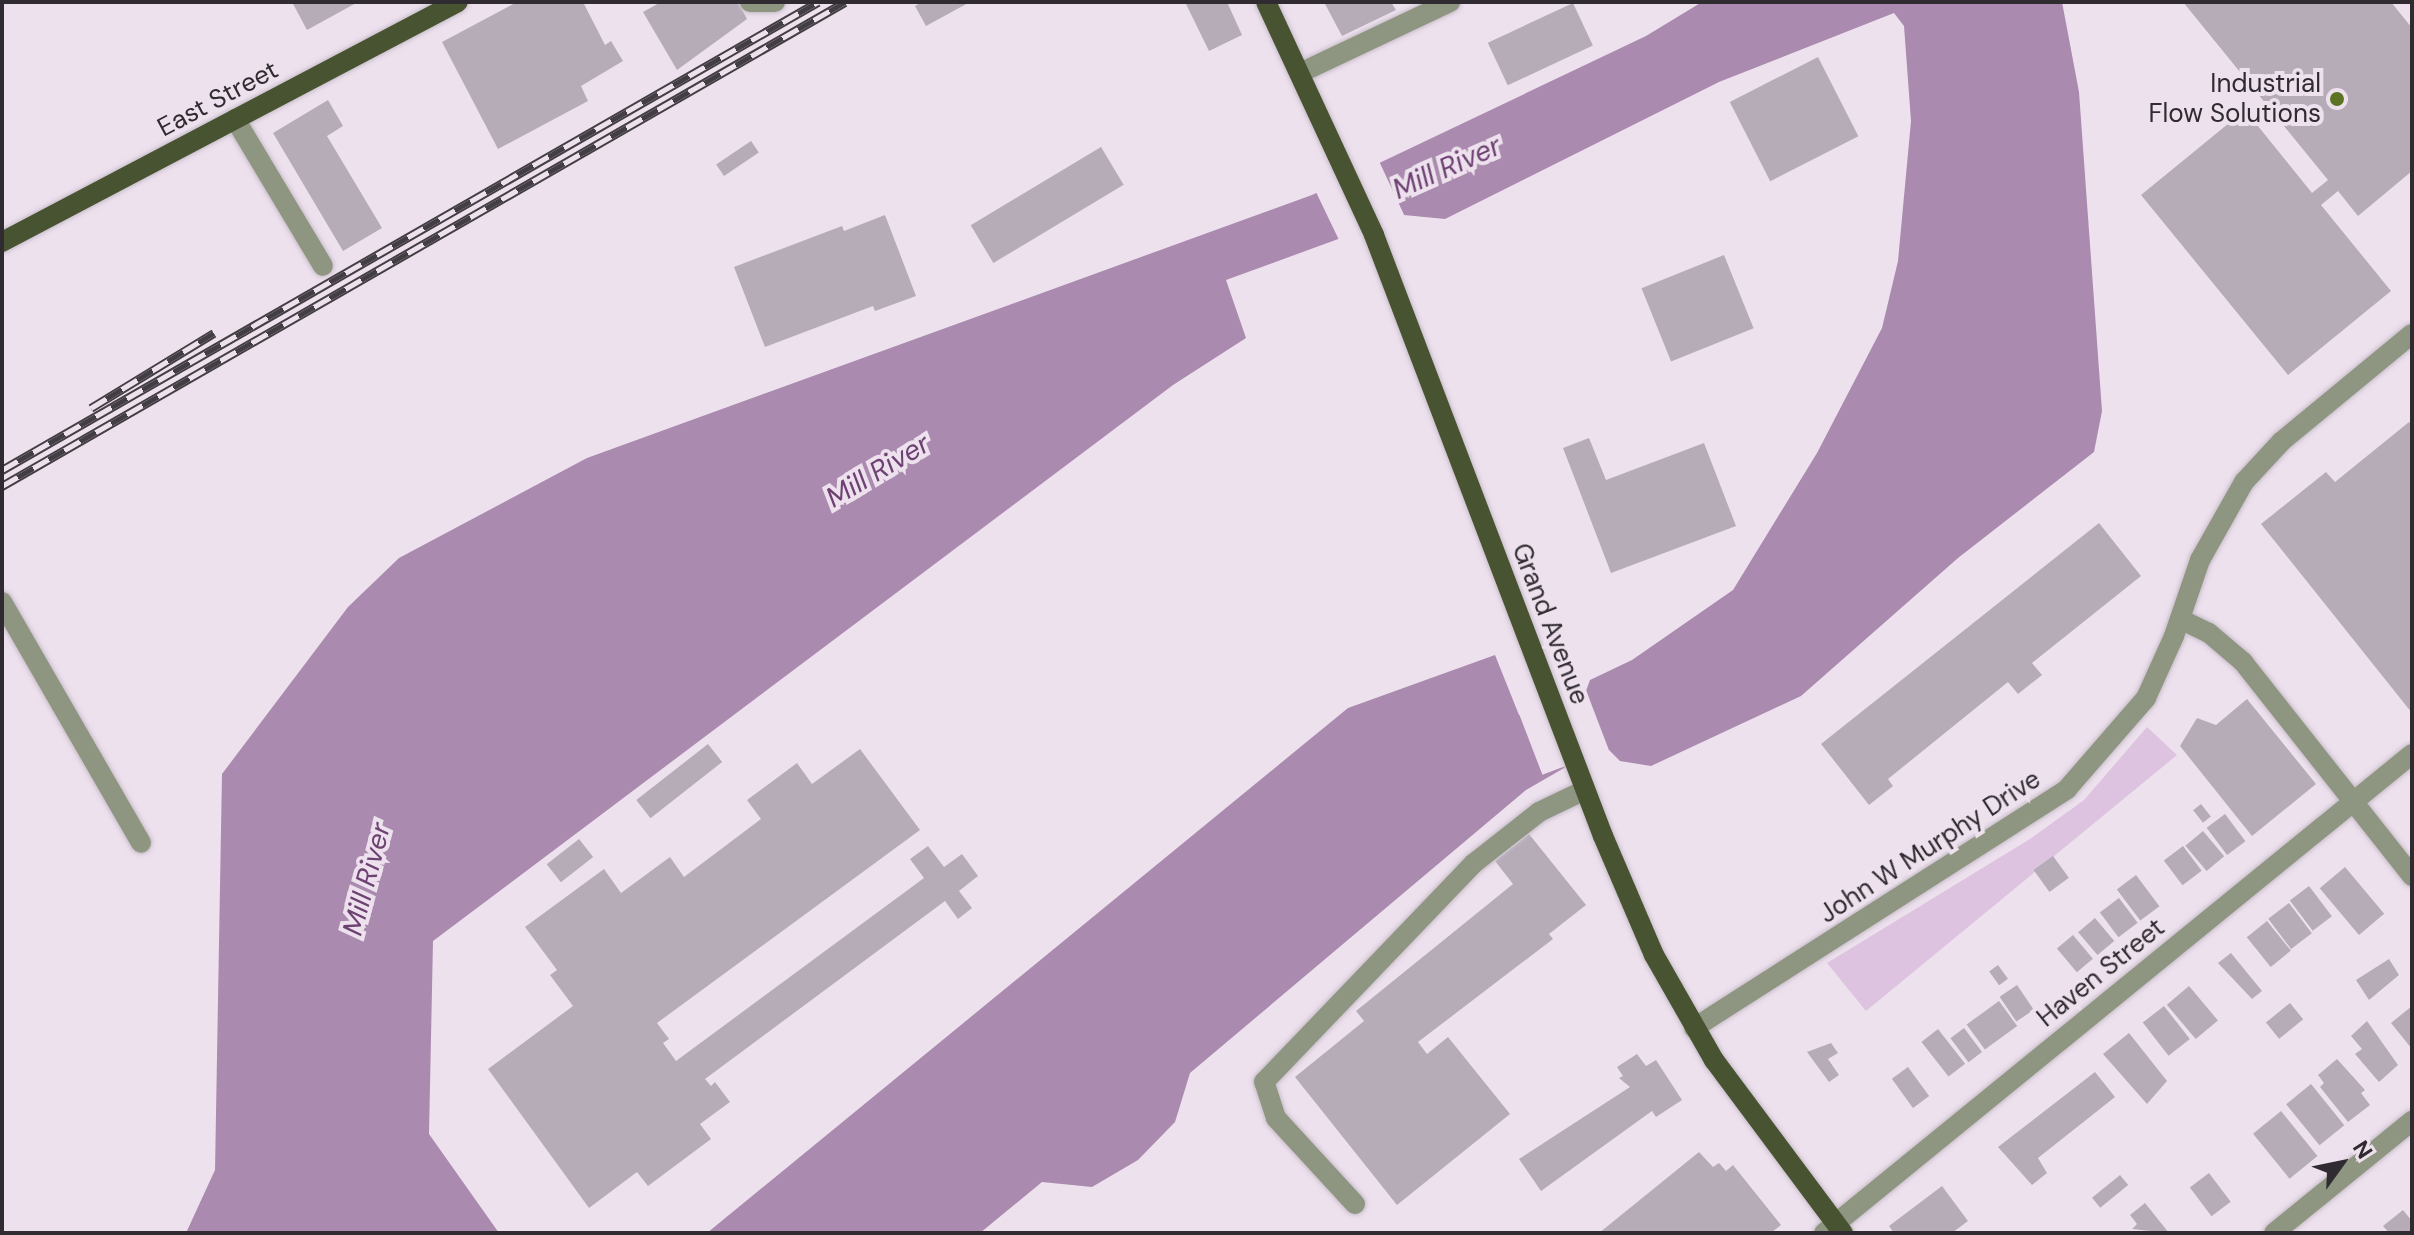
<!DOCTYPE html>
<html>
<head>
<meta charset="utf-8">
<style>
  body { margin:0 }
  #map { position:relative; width:2414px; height:1235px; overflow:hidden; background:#ede1ee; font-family:"DM Sans",sans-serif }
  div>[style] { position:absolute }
  .green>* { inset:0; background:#ddc3e0 }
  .water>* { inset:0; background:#aa8aae }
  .pier>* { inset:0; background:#ede1ee; transform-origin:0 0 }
  .building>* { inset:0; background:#b6acb8; transform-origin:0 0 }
  .roads { filter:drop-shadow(0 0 2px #c7bdc8) drop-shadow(0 0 2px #c7bdc8) }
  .minor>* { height:20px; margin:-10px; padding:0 10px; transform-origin:10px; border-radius:10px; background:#8e9581 }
  .major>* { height:20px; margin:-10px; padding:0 10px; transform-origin:10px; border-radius:10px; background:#475331 }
  .rail>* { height:9px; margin-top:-4.5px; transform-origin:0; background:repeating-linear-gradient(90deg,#ede1ee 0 18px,#433e43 0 36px); box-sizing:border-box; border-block:2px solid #433e43 }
  .dots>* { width:22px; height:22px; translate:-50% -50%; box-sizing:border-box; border:4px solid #ede1ee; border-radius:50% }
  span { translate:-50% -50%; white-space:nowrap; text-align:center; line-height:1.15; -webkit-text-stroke:8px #ede1ee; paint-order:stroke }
  .poi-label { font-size:26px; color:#302b30 }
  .right { translate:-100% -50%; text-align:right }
  .street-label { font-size:26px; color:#302b30 }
  .water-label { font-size:28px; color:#6d4172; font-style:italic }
  .frame { position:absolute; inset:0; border:4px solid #302b30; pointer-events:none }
  .north { position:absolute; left:2302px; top:1123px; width:80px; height:80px; -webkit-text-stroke:6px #ede1ee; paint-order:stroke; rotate:57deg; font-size:22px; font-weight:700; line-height:32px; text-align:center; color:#302b30 }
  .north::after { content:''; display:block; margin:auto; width:28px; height:36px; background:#302b30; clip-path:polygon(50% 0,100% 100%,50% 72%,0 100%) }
</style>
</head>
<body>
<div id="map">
  <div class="green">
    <div style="clip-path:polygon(2147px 727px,2177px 755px,1866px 1011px,1827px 963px,2030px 839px,2084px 800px)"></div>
  </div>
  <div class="water">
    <div style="clip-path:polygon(1702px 2px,2062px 2px,2079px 92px,2102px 411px,2094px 452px,1958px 558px,1801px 696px,1651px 766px,1620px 761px,1604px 745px,1526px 790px,1190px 1073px,1175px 1122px,1138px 1160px,1092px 1187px,1042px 1182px,980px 1233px,707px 1233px,1348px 708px,1495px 655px,1519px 715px,1586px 691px,1590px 680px,1632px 660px,1733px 590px,1817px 453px,1882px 328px,1898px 261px,1911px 121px,1904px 26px,1894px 13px,1719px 82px,1445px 219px,1404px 215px,1226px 280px,1246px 338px,1173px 385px,433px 941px,429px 1134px,499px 1233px,186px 1233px,215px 1170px,222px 774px,348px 607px,399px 558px,587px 458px,1312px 195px,1646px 36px)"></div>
  </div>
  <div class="pier">
    <div style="clip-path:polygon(1379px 161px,1406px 219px,1339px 240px,1315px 190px)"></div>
    <div style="left:1584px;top:685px;width:69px;height:71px;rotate:69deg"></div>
  </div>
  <div class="building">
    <div style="clip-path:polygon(292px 2px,358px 2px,307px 30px)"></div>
    <div style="clip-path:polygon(517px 2px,583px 2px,605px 45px,611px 41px,623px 61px,581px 86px,588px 101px,498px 149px,442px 42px)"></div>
    <div style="clip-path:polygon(661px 2px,738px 2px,747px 19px,677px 70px,643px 12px)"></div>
    <div style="clip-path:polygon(922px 2px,970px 2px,926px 26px,915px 6px)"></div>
    <div style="clip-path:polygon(1185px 2px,1227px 2px,1242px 35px,1209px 51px)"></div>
    <div style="clip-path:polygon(1324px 2px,1391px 2px,1396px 10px,1342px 36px)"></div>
    <div style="clip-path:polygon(2183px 2px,2391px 2px,2412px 28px,2412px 171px,2358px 216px,2338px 191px,2321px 205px,2391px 291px,2288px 375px,2141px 195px,2245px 110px,2312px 193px,2328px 180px)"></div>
    <div style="left:1573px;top:3px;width:47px;height:94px;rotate:65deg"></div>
    <div style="left:1818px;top:57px;width:89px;height:99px;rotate:63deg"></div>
    <div style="clip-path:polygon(328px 100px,343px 126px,327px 136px,382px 228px,343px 251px,273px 133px)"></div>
    <div style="left:751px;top:141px;width:14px;height:42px;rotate:56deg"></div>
    <div style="left:1101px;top:147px;width:44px;height:152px;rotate:59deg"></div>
    <div style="clip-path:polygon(885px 215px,916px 296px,875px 311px,873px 306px,765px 347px,734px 267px,842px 226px,844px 231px)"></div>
    <div style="left:1724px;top:255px;width:79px;height:89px;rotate:68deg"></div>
    <div style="clip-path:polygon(2409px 422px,2412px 426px,2412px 713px,2261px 524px,2326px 472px,2335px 482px)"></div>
    <div style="clip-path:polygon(1589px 438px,1606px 480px,1704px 443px,1736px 526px,1611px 573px,1563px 448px)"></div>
    <div style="clip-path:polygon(2099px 523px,2141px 576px,2032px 663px,2042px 675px,2018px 694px,2008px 682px,1888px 779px,1893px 786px,1869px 805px,1821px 744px)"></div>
    <div style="clip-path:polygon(2247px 699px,2316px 784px,2252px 836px,2180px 746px,2197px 718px,2216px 725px)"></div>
    <div style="left:708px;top:744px;width:23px;height:91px;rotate:52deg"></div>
    <div style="clip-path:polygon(860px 749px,920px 830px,657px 1023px,669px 1039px,663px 1043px,676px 1061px,924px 878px,910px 859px,928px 846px,944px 867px,962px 854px,978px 876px,959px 891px,972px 908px,958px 919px,945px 901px,705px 1079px,711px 1086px,715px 1082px,730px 1102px,700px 1124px,711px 1139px,648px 1186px,637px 1172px,589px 1208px,488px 1069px,573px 1006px,550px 975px,557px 970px,525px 927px,604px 869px,621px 893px,670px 857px,684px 877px,761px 819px,747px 800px,797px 763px,812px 784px)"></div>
    <div style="left:2201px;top:804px;width:16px;height:10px;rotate:52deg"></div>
    <div style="left:2225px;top:814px;width:34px;height:23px;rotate:53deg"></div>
    <div style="left:2203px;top:831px;width:33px;height:23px;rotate:50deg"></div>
    <div style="clip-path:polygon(1529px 834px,1586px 905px,1549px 934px,1553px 939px,1418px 1042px,1427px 1054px,1448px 1037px,1510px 1114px,1397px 1205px,1295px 1077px,1364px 1021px,1356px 1011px,1513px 884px,1495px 861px)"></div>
    <div style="left:579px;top:839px;width:23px;height:41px;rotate:52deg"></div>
    <div style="left:2183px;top:846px;width:31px;height:24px;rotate:53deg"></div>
    <div style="left:2053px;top:856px;width:27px;height:24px;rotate:54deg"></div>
    <div style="left:2345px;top:867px;width:61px;height:33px;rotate:50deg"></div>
    <div style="left:2136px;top:875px;width:39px;height:24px;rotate:53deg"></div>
    <div style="left:2309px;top:886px;width:38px;height:24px;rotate:53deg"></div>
    <div style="left:2119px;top:898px;width:31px;height:24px;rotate:53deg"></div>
    <div style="left:2289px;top:903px;width:38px;height:26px;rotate:53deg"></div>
    <div style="left:2095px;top:918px;width:30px;height:22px;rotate:50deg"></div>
    <div style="left:2267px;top:921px;width:38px;height:26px;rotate:51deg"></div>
    <div style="left:2073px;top:935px;width:31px;height:21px;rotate:50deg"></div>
    <div style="clip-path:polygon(2231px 953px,2262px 991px,2252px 999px,2218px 963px)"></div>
    <div style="clip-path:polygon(2389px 959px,2399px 975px,2369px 1000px,2356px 980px)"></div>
    <div style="left:1998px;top:965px;width:17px;height:11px;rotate:54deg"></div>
    <div style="left:2017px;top:985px;width:30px;height:21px;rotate:56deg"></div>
    <div style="left:2189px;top:986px;width:45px;height:29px;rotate:50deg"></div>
    <div style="left:1999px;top:1001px;width:31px;height:40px;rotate:54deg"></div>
    <div style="left:2290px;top:1003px;width:21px;height:31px;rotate:51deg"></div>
    <div style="left:2164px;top:1006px;width:42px;height:27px;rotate:52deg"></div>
    <div style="clip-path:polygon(2412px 1006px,2412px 1049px,2391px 1023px)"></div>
    <div style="clip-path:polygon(2367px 1021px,2398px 1065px,2379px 1082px,2355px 1054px,2362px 1049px,2351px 1036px)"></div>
    <div style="left:1964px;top:1028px;width:30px;height:17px;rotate:53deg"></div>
    <div style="left:1938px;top:1029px;width:44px;height:21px;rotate:52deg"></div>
    <div style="clip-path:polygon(2129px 1033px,2167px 1081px,2147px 1104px,2103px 1054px)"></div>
    <div style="clip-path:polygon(1831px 1043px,1838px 1053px,1828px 1059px,1839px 1075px,1829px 1082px,1807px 1052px)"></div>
    <div style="clip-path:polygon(1637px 1054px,1646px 1066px,1656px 1060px,1682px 1100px,1656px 1117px,1652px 1111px,1541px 1191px,1519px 1159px,1630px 1087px,1619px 1078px,1623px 1076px,1617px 1067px)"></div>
    <div style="clip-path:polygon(2337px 1059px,2365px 1090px,2361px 1093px,2370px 1105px,2348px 1122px,2320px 1087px,2324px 1083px,2318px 1075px)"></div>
    <div style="left:1908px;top:1067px;width:36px;height:20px;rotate:54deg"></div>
    <div style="clip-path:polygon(2095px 1072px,2115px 1097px,2038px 1158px,2047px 1173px,2032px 1185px,1998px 1147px)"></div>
    <div style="left:2311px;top:1084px;width:53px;height:32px;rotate:51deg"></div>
    <div style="left:2281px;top:1111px;width:58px;height:36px;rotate:51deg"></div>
    <div style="clip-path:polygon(1699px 1152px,1713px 1167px,1719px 1163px,1726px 1171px,1733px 1165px,1781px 1225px,1771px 1233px,1599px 1233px)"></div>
    <div style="left:2209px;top:1173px;width:36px;height:24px;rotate:53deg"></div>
    <div style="left:2120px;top:1175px;width:13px;height:36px;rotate:51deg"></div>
    <div style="clip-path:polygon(1942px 1186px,1968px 1221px,1952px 1233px,1894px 1233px,1889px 1226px)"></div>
    <div style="clip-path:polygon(2145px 1203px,2169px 1233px,2132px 1229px,2137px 1224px,2130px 1215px)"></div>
    <div style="clip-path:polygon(2403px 1210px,2412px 1221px,2412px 1233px,2389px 1233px,2383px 1226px)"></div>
  </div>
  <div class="roads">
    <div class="minor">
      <div style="left:750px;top:2px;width:25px"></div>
      <div style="left:1300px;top:73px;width:166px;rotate:-25.3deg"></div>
      <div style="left:235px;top:119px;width:171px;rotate:59.1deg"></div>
      <div style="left:2px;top:602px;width:278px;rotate:60deg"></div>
      <div style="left:2180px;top:619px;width:32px;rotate:26deg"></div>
      <div style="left:2209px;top:633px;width:45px;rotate:40.5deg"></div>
      <div style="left:2243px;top:662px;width:273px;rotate:51.7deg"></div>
      <div style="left:1694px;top:1028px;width:443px;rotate:-32.6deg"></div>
      <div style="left:2067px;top:789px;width:121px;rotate:-49deg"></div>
      <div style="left:2146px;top:698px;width:68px;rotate:-65.7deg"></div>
      <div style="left:2174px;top:636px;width:80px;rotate:-71.1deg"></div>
      <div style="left:2200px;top:560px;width:90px;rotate:-60.6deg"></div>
      <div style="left:2244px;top:482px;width:56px;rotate:-47.2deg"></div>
      <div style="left:2282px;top:441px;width:168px;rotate:-39.5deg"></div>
      <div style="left:1355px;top:1204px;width:117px;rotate:-132.6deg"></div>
      <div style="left:1276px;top:1118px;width:38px;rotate:-108deg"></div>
      <div style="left:1264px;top:1082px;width:302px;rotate:-46.2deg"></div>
      <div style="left:1473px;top:864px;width:84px;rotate:-38.2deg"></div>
      <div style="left:1539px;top:812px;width:51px;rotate:-25.6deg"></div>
      <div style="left:1824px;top:1233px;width:758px;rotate:-39.17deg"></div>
      <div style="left:2274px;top:1233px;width:178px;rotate:-39.1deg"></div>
    </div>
    <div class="major">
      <div style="left:1266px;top:2px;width:257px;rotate:65.1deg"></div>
      <div style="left:1374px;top:235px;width:643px;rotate:69.14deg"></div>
      <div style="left:1603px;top:836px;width:129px;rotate:66.8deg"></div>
      <div style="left:1654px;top:955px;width:121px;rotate:60.3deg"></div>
      <div style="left:1714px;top:1060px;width:216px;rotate:53.3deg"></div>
      <div style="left:2px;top:242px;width:515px;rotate:-27.76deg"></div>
    </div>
  </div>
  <div class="rail">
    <div style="left:91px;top:408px;width:144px;rotate:-31.4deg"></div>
    <div style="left:2px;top:470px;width:941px;rotate:-29.84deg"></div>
    <div style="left:2px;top:486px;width:972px;rotate:-29.86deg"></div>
  </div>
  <div class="dots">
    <div style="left:2337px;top:99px;background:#5d7324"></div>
  </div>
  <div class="poi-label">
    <span class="right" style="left:2321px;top:99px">Industrial<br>Flow Solutions</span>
  </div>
  <div class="street-label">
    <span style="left:218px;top:99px;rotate:-28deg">East Street</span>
    <span style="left:1550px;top:624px;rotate:69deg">Grand Avenue</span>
    <span style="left:1930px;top:847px;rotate:-33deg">John W Murphy Drive</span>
    <span style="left:2101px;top:973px;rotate:-39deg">Haven Street</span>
  </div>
  <div class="water-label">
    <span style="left:1447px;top:168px;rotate:-24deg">Mill River</span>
    <span style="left:878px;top:471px;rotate:-31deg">Mill River</span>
    <span style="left:367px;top:879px;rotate:-75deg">Mill River</span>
  </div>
  <div class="frame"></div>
  <div class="north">N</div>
</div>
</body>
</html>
